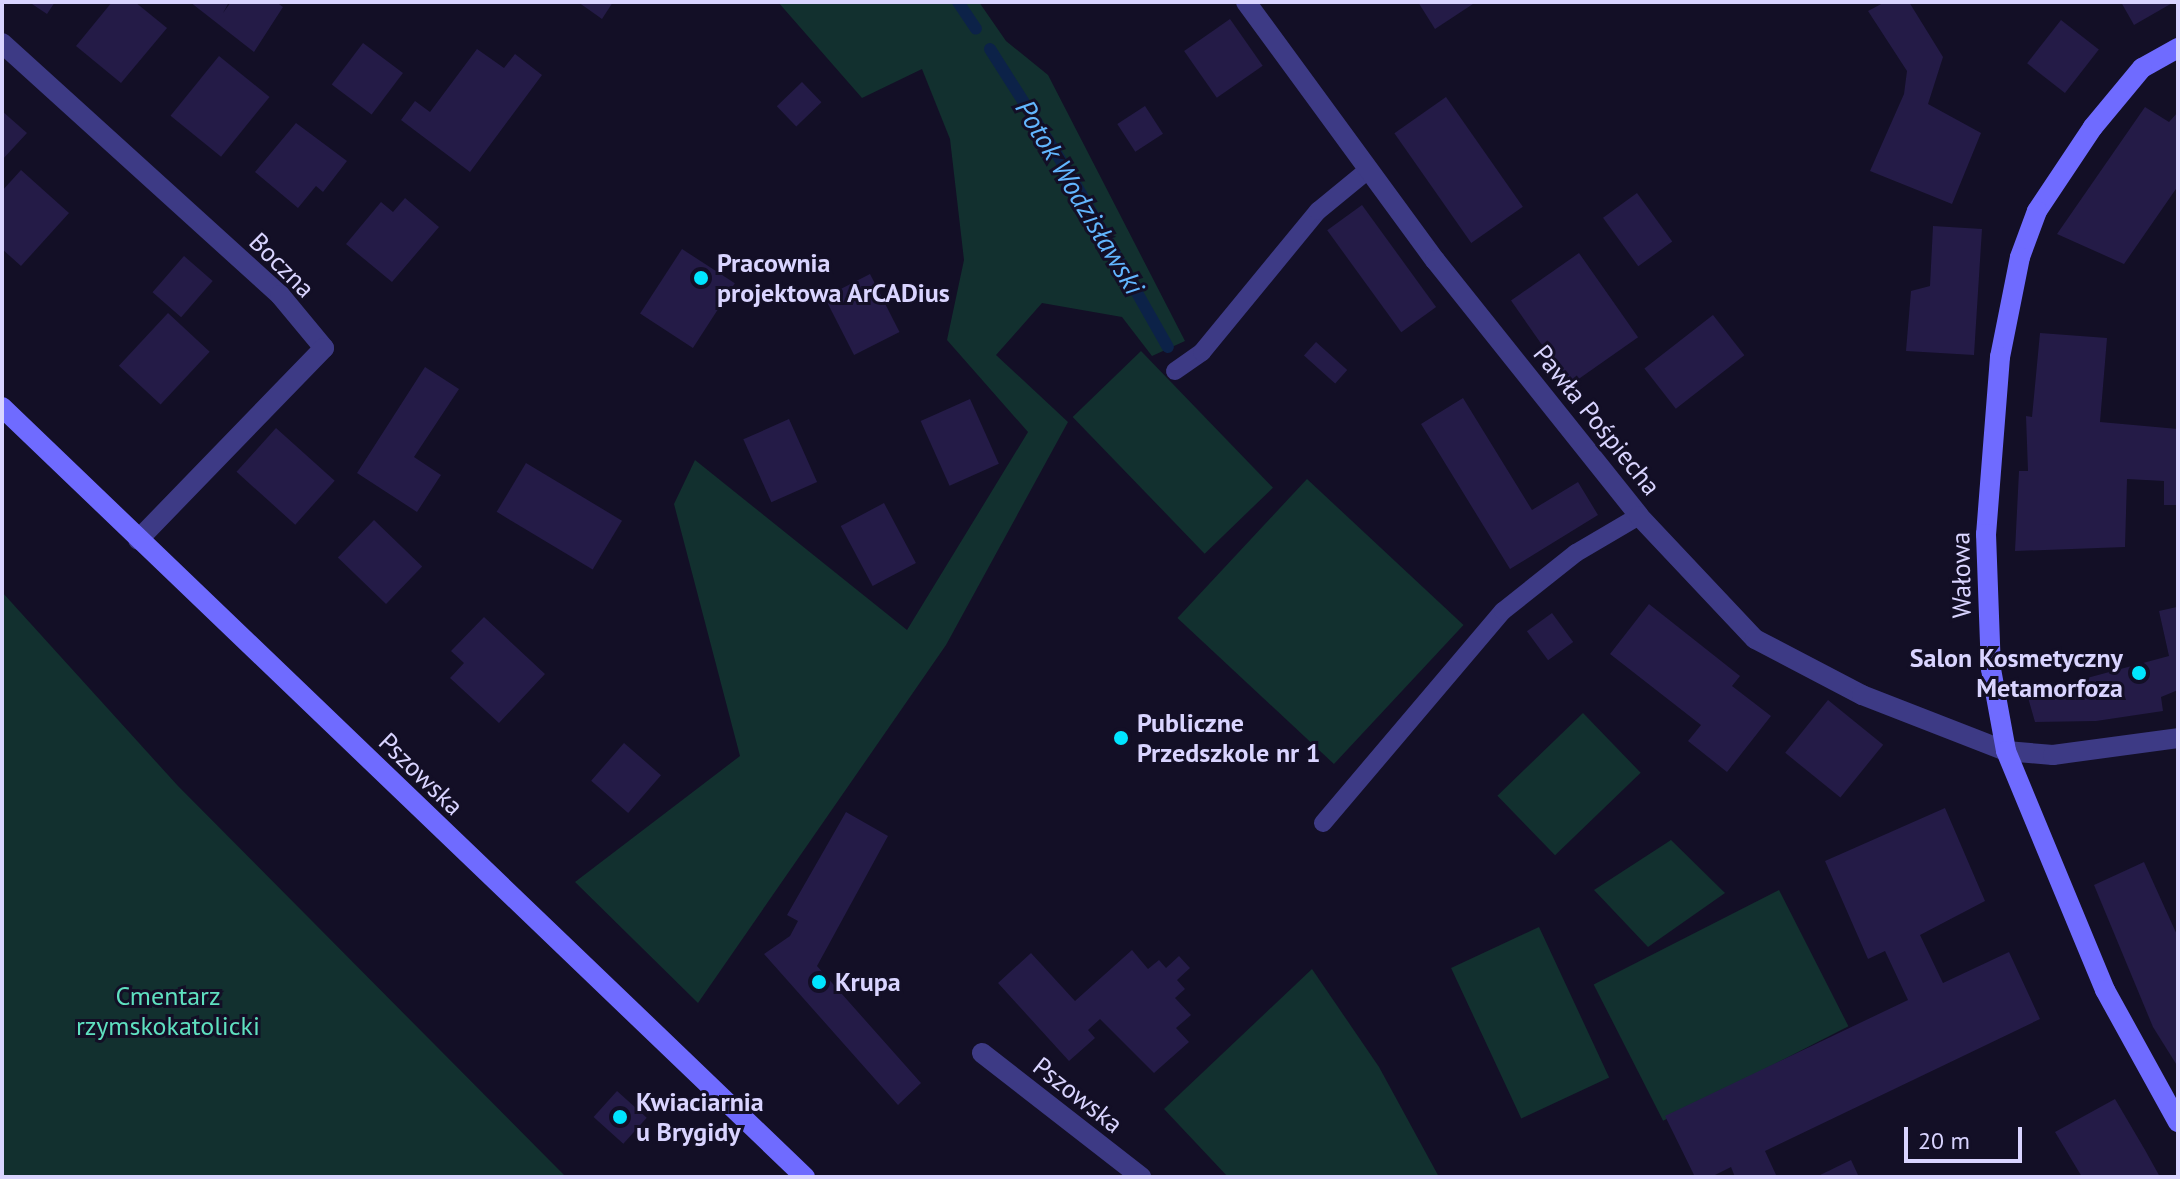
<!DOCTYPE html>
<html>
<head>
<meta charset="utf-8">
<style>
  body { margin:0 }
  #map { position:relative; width:2180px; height:1179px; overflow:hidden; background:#130f26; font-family:"PT Sans",sans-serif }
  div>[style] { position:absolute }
  .green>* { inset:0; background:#12302f; transform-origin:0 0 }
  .stream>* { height:12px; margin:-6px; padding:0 6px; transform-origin:6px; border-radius:6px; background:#0c2248 }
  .building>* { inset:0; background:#241b47; transform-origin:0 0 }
  .lane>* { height:18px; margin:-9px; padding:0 9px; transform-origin:9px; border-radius:9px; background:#3d3a85 }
  .street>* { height:20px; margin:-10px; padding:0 10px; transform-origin:10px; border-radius:10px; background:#3d3a85 }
  .secondary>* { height:20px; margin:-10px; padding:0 10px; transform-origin:10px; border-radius:10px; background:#6f6bff }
  .dots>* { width:22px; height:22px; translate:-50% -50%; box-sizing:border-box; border:4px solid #130f26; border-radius:50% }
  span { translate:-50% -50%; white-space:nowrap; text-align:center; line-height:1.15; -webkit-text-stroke:6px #130f26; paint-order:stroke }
  .poi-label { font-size:26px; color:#d9d4ff; font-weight:700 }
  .left { translate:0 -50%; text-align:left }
  .right { translate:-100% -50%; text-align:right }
  .street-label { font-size:26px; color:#d9d4ff }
  .park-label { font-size:26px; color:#5fe0c0 }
  .water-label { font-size:28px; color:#62b6ff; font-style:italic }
  .frame { position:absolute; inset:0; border:4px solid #d9d4ff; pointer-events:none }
  .scale { position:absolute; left:1904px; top:1127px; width:118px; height:36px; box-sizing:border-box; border:4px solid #d9d4ff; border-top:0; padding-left:10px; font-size:24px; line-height:28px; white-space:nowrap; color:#d9d4ff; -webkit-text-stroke:6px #130f26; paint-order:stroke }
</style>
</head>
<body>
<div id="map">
  <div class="green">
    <div style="clip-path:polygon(778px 2px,979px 2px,1006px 41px,1048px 75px,1185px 341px,1152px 356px,1122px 317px,1042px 303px,996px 355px,1068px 422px,946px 645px,698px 1003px,575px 882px,740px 756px,674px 504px,695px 460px,907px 630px,1028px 432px,947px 340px,964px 260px,950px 139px,922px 69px,862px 98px)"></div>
    <div style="left:1141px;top:351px;width:190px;height:95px;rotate:46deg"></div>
    <div style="left:1307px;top:479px;width:214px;height:190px;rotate:43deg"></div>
    <div style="clip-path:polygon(2px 592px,178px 786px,566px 1177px,2px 1177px)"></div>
    <div style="left:1583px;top:713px;width:83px;height:119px;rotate:46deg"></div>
    <div style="clip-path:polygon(1671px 840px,1725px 893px,1648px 947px,1594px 890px)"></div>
    <div style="left:1779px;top:890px;width:153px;height:208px;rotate:63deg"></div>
    <div style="left:1539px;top:927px;width:166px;height:97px;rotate:65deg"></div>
    <div style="clip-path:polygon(1312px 969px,1379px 1067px,1439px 1177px,1228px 1177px,1164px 1109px)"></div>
  </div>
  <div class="stream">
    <div style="left:958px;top:2px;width:32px;rotate:56deg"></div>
    <div style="left:990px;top:49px;width:155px;rotate:57.6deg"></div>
    <div style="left:1073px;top:180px;width:192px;rotate:60.4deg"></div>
  </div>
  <div class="building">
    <div style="clip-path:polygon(29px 2px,55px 2px,47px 14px)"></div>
    <div style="clip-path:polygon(112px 2px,135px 2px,167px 28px,121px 83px,76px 46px)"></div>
    <div style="clip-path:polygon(190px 2px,229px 2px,223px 13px,231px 2px,276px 2px,283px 7px,254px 52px)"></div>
    <div style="clip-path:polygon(578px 2px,613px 2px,602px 19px)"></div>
    <div style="clip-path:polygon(1418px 2px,1476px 2px,1435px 29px)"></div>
    <div style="clip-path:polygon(1885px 2px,1909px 2px,1943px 57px,1928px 104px,1981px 133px,1952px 204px,1870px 171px,1904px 94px,1907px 71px,1868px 11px)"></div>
    <div style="clip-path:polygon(2121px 2px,2174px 2px,2134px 25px)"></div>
    <div style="left:1230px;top:19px;width:57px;height:56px;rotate:55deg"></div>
    <div style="left:2061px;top:20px;width:48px;height:55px;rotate:38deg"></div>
    <div style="left:363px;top:43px;width:50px;height:52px;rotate:37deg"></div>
    <div style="clip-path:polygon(477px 49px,504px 68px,515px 54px,542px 75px,470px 172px,401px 120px,415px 101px,430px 112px)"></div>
    <div style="left:219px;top:56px;width:65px;height:77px;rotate:39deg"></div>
    <div style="left:802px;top:82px;width:28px;height:35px;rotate:46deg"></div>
    <div style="left:1446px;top:97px;width:134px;height:63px;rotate:55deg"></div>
    <div style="left:1145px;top:106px;width:33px;height:33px;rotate:57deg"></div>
    <div style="clip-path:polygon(2145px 107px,2169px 122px,2178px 112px,2178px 186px,2124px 264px,2057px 234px)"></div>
    <div style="clip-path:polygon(2px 111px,27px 133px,2px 160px)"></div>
    <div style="clip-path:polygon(296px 123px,347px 161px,323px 192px,316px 186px,298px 208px,255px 172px)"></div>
    <div style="clip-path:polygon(21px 170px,69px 213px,21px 266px,2px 249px,2px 191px)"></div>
    <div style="left:1637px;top:193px;width:60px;height:42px;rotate:54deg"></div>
    <div style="clip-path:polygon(405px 198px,439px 227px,392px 282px,346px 244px,381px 202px,393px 212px)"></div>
    <div style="left:1362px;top:205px;width:126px;height:43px;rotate:54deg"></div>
    <div style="clip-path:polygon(1933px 226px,1982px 229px,1974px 355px,1906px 351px,1911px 291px,1930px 286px)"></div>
    <div style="left:682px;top:249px;width:63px;height:77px;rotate:33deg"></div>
    <div style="left:1579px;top:253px;width:103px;height:83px;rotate:55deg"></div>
    <div style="left:184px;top:256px;width:38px;height:48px;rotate:41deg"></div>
    <div style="left:870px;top:274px;width:65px;height:51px;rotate:63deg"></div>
    <div style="left:168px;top:313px;width:57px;height:72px;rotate:43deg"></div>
    <div style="left:1713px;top:315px;width:51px;height:87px;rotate:52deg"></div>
    <div style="clip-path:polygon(2040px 333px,2107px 338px,2100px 422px,2178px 429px,2178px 505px,2164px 505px,2164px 481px,2127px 479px,2125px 547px,2015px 551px,2019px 471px,2028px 471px,2026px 416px,2032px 417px)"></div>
    <div style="left:1316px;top:342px;width:42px;height:18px;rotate:42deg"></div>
    <div style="clip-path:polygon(425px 367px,459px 389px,414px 457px,441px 475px,417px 512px,357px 473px)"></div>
    <div style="clip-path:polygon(1463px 398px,1532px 510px,1578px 482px,1598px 515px,1510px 569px,1421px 424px)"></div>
    <div style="left:970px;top:399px;width:71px;height:54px;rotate:66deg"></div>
    <div style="left:789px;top:419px;width:69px;height:50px;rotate:66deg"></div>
    <div style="left:276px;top:428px;width:79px;height:59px;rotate:42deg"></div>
    <div style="left:526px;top:463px;width:112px;height:57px;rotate:31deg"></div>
    <div style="left:884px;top:503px;width:68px;height:49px;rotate:62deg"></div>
    <div style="left:374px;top:520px;width:67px;height:52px;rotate:44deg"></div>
    <div style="clip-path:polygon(1649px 604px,1740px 676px,1732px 686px,1771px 716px,1727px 772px,1688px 741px,1701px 725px,1610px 654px)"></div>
    <div style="clip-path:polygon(2177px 607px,2178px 690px,2161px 697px,2163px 711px,2096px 721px,2035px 722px,2027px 694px,2169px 656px,2159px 611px)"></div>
    <div style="left:1552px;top:613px;width:36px;height:31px;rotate:54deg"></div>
    <div style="clip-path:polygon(484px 617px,545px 674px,499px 723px,450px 678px,464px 663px,451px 651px)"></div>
    <div style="left:1828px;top:700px;width:71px;height:68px;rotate:39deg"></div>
    <div style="left:624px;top:743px;width:49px;height:50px;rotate:41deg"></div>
    <div style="clip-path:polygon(1945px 808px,1985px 901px,1920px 935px,1943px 983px,2009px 952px,2040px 1019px,1765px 1151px,1777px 1177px,1735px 1177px,1731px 1167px,1711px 1177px,1695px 1177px,1665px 1116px,1908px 1000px,1885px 951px,1868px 959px,1825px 861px)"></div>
    <div style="clip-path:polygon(846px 812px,888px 836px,817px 966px,921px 1083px,898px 1105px,764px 954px,790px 936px,798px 921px,787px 915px)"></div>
    <div style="clip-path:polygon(2144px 862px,2178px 937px,2178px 1067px,2153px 1027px,2094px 885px)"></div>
    <div style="clip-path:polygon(1132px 950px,1148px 969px,1159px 960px,1166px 968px,1179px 956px,1190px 968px,1177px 980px,1185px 989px,1175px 998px,1191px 1015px,1176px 1028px,1189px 1042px,1154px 1073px,1100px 1019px,1088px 1030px,1095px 1038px,1069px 1061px,998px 983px,1031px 953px,1075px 1001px)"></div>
    <div style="left:617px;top:1091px;width:40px;height:35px;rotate:42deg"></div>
    <div style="clip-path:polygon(2115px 1099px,2145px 1150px,2160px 1177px,2082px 1177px,2055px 1132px)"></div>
    <div style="clip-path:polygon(1851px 1160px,1859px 1177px,1816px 1177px)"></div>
  </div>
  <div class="lane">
    <div style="left:1175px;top:371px;width:33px;rotate:-35deg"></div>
    <div style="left:1202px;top:352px;width:183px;rotate:-50.6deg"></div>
    <div style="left:1318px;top:211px;width:65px;rotate:-39.4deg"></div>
    <div style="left:1323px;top:823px;width:278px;rotate:-49.7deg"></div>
    <div style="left:1503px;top:611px;width:93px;rotate:-38.5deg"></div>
    <div style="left:1576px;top:553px;width:73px;rotate:-30.4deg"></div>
  </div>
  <div class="street">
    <div style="left:1246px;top:2px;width:320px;rotate:53.8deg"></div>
    <div style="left:1435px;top:260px;width:327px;rotate:51.4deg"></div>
    <div style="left:1639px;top:516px;width:169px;rotate:46.7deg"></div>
    <div style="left:1755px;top:639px;width:121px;rotate:27.6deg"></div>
    <div style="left:1862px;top:695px;width:155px;rotate:21.3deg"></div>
    <div style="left:2006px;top:751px;width:47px;rotate:4.9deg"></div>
    <div style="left:2053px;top:755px;width:126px;rotate:-7.7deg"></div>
    <div style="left:2px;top:43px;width:375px;rotate:42.2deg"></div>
    <div style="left:280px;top:295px;width:69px;rotate:50.3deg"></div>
    <div style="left:324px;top:348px;width:267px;rotate:134.1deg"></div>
    <div style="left:982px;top:1053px;width:202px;rotate:37.9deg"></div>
  </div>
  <div class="secondary">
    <div style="left:2178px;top:48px;width:41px;rotate:150.9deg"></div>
    <div style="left:2142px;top:68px;width:77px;rotate:129.7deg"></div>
    <div style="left:2093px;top:127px;width:101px;rotate:123.7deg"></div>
    <div style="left:2037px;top:211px;width:49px;rotate:110.3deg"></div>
    <div style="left:2020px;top:257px;width:102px;rotate:101.3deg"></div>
    <div style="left:2000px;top:357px;width:178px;rotate:94.5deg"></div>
    <div style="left:1986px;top:534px;width:135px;rotate:87.9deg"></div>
    <div style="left:1991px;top:669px;width:83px;rotate:79.6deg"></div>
    <div style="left:2006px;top:751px;width:259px;rotate:67.5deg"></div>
    <div style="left:2105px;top:990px;width:151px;rotate:61.1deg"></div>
    <div style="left:2px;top:407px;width:1113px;rotate:43.8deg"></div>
  </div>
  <div class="dots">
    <div style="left:701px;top:278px;background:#00e5ff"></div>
    <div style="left:2139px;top:673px;background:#00e5ff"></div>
    <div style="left:1121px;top:738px;background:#00e5ff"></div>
    <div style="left:819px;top:982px;background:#00e5ff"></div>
    <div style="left:620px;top:1117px;background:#00e5ff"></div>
  </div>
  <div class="poi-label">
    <span class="left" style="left:717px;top:278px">Pracownia<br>projektowa ArCADius</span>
    <span class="right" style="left:2123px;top:673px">Salon Kosmetyczny<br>Metamorfoza</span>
    <span class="left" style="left:1137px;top:738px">Publiczne<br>Przedszkole nr 1</span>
    <span class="left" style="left:835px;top:982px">Krupa</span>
    <span class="left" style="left:636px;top:1117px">Kwiaciarnia<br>u Brygidy</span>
  </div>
  <div class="street-label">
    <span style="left:282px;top:265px;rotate:45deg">Boczna</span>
    <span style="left:1597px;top:420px;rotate:51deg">Pawła Pośpiecha</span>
    <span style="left:1961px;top:575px;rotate:-91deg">Wałowa</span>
    <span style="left:421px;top:774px;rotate:44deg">Pszowska</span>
    <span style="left:1078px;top:1095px;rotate:38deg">Pszowska</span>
  </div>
  <div class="park-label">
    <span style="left:168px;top:1011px">Cmentarz<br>rzymskokatolicki</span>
  </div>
  <div class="water-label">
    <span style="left:1080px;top:197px;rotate:59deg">Potok Wodzisławski</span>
  </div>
  <div class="frame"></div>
  <div class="scale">20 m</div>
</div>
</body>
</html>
